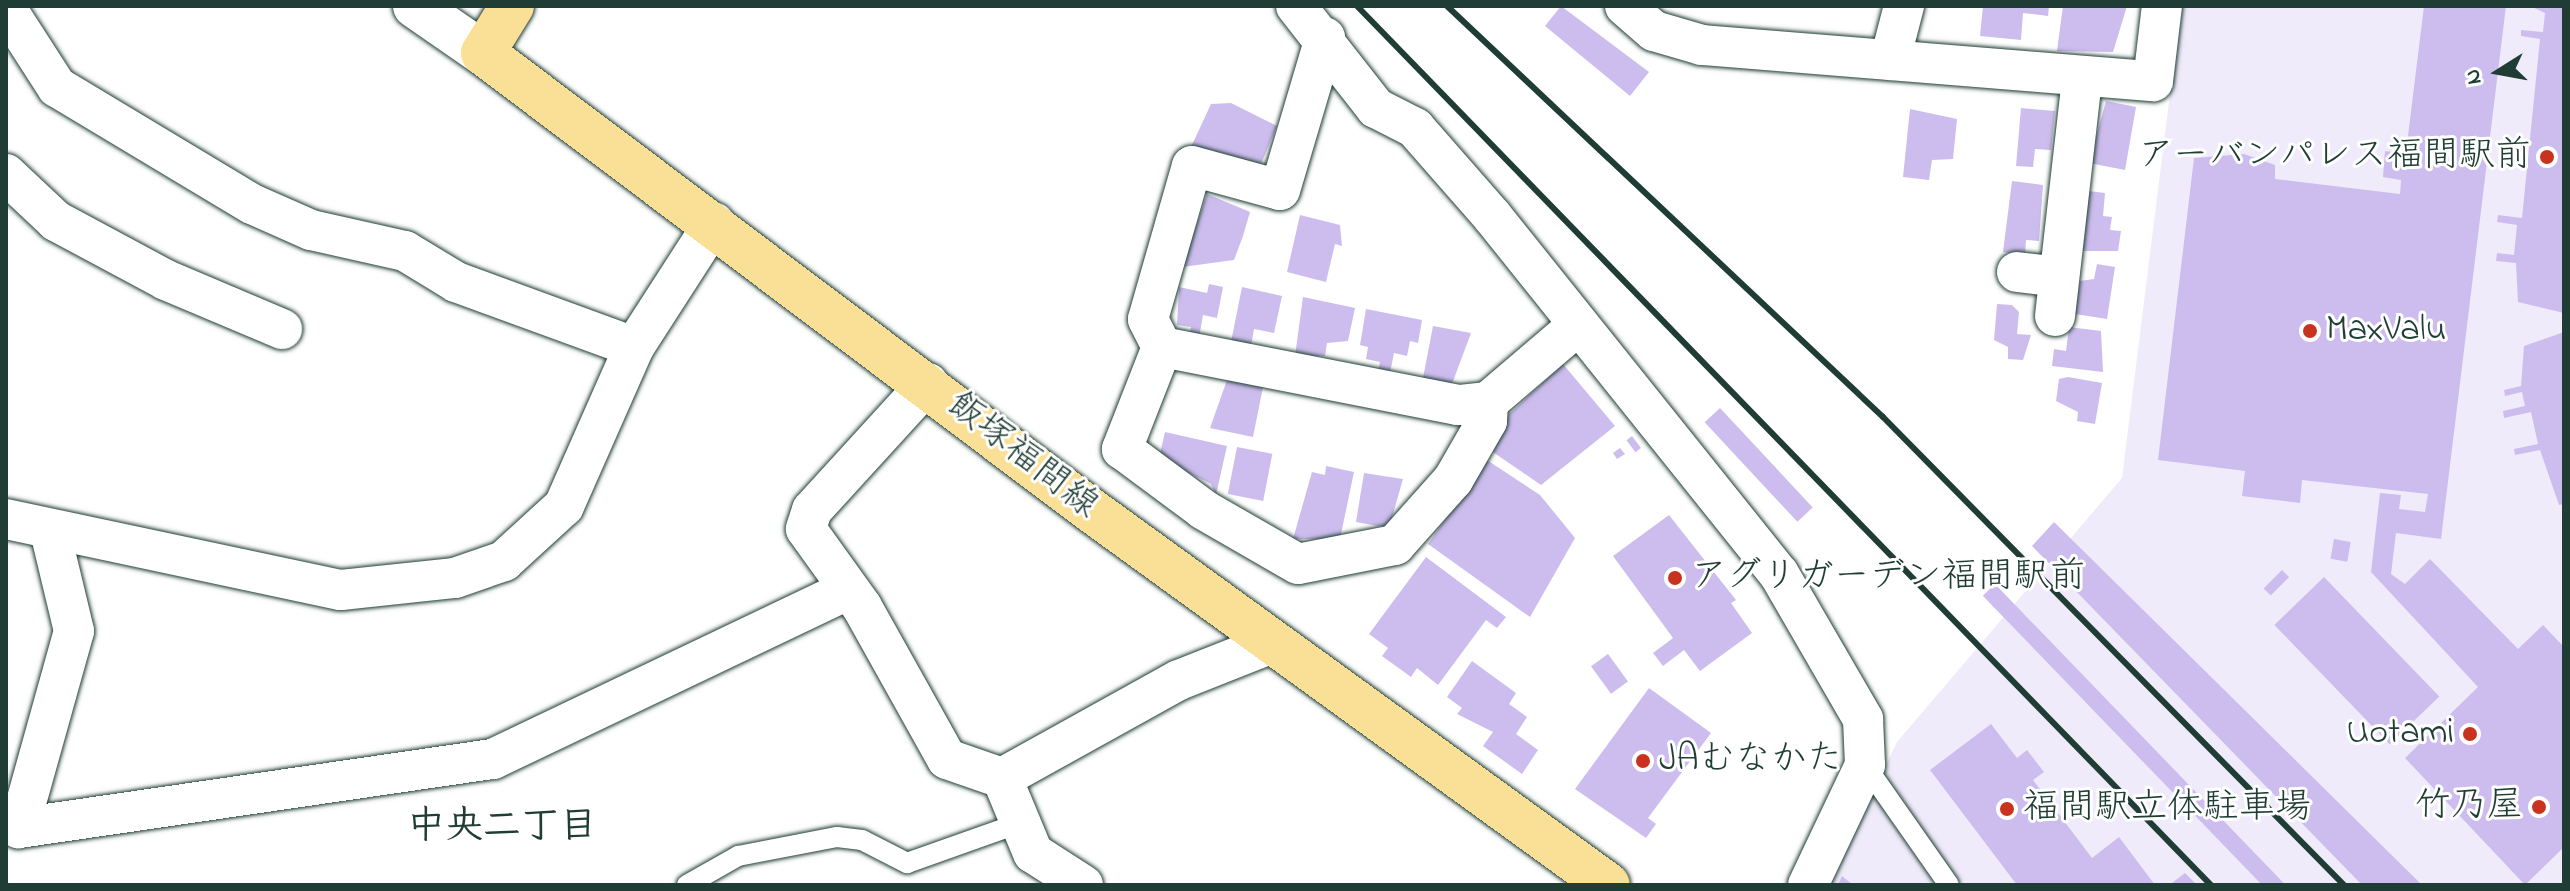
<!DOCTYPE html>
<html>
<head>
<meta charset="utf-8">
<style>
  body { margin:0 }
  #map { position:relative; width:2570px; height:891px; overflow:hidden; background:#fff; font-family:"Indie Flower","Klee One",sans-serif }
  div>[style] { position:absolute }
  .built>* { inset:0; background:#f0ebfa }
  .building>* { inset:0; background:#cdbdee; transform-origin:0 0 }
  .roads { filter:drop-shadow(0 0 2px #1f3d34) drop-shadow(0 0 2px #1f3d34) }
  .service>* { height:20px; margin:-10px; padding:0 10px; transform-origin:10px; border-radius:10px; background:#fff }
  .minor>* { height:40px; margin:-20px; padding:0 20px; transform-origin:20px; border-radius:20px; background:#fff }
  .tertiary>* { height:44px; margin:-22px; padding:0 22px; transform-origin:22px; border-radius:22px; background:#fff }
  .primary>* { height:44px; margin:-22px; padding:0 22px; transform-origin:22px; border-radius:22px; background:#fadf96 }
  .rail>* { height:6px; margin:-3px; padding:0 3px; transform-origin:3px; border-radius:3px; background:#1f3d34 }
  .dots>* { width:22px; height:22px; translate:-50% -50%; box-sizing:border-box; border:4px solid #fff; border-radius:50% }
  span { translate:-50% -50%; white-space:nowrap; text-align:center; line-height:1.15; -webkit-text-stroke:6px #fff; paint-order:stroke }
  .poi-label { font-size:36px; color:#1f3d34 }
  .right { translate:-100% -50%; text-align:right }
  .left { translate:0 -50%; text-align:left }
  .street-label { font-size:36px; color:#1f3d34 }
  .neighbourhood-label { font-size:38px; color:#1f3d34; font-weight:700 }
  .frame { position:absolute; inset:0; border:8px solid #1f3d34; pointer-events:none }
  .north { position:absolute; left:2458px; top:32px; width:80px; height:80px; -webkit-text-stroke:6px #fff; paint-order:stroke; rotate:259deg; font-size:22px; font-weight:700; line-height:32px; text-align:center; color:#1f3d34 }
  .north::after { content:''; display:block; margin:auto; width:28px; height:36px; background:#1f3d34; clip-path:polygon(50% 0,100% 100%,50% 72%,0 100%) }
</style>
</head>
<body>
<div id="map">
  <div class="built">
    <div style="clip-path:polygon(2181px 6px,2564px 6px,2564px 885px,1829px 885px,1897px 742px,2122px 478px)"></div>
  </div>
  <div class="building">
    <div style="clip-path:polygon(1561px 6px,1649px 72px,1630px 96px,1545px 26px)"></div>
    <div style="clip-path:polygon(1983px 6px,2049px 6px,2048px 16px,2023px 13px,2021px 40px,1980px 36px)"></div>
    <div style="clip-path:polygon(2063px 6px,2127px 6px,2113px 52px,2057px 51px)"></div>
    <div style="clip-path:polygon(2424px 6px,2506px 6px,2441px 539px,2396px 533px,2391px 574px,2405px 584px,2430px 559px,2518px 649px,2543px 625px,2564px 647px,2564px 847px,2525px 885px,2405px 758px,2478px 687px,2371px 572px,2380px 493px,2401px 495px,2399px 509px,2425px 512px,2428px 494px,2302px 480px,2300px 503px,2242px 496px,2245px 471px,2158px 460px,2194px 158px,2244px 154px,2275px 165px,2275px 179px,2400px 194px,2401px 180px,2383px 177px,2385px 151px,2424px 156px,2406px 152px)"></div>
    <div style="clip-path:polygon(2530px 6px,2564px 6px,2564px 313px,2518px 302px,2516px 263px,2496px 261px,2497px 253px,2514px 255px,2517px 225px,2497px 222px,2498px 215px,2522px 218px,2540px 39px,2521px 36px,2521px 30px,2543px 32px,2545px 13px)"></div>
    <div style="clip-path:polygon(2106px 101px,2136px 107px,2125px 170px,2089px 163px)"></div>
    <div style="clip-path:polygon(1231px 103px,1277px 126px,1259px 169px,1191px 147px,1211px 104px)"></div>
    <div style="clip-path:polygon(2021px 108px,2055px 111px,2051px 150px,2035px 149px,2033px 167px,2016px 166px)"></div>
    <div style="clip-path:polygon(1910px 109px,1957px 119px,1953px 159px,1932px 160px,1929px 180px,1903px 177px)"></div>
    <div style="clip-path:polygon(2012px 181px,2043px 185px,2039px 241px,2026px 240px,2025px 255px,2003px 252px)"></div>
    <div style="clip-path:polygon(2088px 191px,2105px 193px,2103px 216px,2112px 217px,2110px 230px,2121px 231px,2118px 251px,2080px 251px)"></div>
    <div style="clip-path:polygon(1207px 194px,1250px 212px,1243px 236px,1234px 260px,1182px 267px)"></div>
    <div style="clip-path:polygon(1300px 215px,1340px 225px,1342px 246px,1335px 244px,1326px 282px,1287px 272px)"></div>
    <div style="clip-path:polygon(2097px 264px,2115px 267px,2107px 319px,2075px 314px,2080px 281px,2094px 279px)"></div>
    <div style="clip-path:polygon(1209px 284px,1223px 287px,1217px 318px,1203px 315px,1199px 338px,1189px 336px,1191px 327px,1177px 325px,1179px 287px,1207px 293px)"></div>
    <div style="clip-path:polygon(1242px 287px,1282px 296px,1274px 333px,1254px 329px,1251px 346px,1231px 342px)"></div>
    <div style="clip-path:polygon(1303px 297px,1355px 308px,1348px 341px,1327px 343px,1325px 356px,1295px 356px)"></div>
    <div style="clip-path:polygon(1997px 304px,2012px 305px,2019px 312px,2017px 334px,2031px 335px,2023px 360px,2008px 359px,2008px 347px,1994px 340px)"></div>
    <div style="clip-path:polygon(1366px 309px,1422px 320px,1418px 343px,1410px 341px,1407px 356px,1394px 353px,1390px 373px,1378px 371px,1380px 362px,1366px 359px,1368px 347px,1360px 345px)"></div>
    <div style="clip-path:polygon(1433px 326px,1471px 333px,1452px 384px,1423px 378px)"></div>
    <div style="clip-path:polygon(2069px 327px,2101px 331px,2103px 372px,2052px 366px,2054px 349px,2066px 351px)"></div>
    <div style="clip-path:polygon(2564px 332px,2564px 504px,2559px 505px,2540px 450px,2515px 455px,2514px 449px,2538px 444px,2531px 412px,2504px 418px,2503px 411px,2525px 406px,2522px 392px,2505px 396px,2504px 390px,2521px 386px,2524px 346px)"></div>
    <div style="clip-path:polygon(1563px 364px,1615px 426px,1541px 485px,1490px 450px,1505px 418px)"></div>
    <div style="clip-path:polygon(2068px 377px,2102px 383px,2095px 424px,2077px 421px,2078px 412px,2056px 401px,2059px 379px)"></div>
    <div style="clip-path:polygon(1227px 380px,1263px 387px,1253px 437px,1210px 428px)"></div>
    <div style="left:1720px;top:408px;width:136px;height:21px;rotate:47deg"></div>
    <div style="clip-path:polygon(1165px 432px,1227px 446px,1216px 495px,1211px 484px,1159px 458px)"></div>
    <div style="left:1632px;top:436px;width:15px;height:7px;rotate:53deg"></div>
    <div style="left:1237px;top:447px;width:36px;height:48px;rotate:11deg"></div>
    <div style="clip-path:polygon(1620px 448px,1625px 454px,1617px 459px,1613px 453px)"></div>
    <div style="clip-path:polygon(1487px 460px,1540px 495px,1575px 538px,1530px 617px,1428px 544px)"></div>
    <div style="clip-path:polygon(1326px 466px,1354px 472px,1340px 539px,1293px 539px,1312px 472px,1325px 475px)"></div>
    <div style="clip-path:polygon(1364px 473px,1403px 479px,1389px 528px,1356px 522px)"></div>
    <div style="clip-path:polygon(1669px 515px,1736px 600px,1731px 603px,1752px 633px,1700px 671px,1684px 650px,1663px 666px,1653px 653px,1673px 638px,1613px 556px)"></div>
    <div style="clip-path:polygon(2054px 522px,2422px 885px,2362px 885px,2032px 546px)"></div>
    <div style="left:2334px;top:539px;width:17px;height:20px;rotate:10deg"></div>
    <div style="clip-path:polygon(1426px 557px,1506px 617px,1497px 628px,1486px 620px,1438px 685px,1417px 668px,1411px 677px,1382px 656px,1388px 648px,1369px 634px)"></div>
    <div style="left:2282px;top:570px;width:10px;height:26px;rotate:45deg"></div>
    <div style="left:2324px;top:577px;width:166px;height:69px;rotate:46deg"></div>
    <div style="left:1995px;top:584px;width:419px;height:17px;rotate:46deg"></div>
    <div style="left:1608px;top:654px;width:34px;height:21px;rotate:54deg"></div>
    <div style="clip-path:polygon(1472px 661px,1516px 693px,1509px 704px,1527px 717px,1516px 734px,1538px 750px,1522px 774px,1483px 746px,1493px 732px,1457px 714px,1462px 708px,1447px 697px)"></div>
    <div style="clip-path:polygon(1649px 688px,1711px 733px,1648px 818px,1656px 824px,1646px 838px,1575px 789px)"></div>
    <div style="clip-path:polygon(1991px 724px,2017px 758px,2027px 750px,2044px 772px,2033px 780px,2092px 858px,2119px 837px,2155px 885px,2017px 885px,1930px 770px)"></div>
    <div style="clip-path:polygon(2185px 873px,2197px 885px,2173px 885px,2172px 883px)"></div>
    <div style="clip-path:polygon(1842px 876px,1853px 885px,1838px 885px)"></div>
  </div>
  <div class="roads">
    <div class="service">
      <div style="left:1865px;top:765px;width:146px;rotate:55deg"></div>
      <div style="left:687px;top:885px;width:59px;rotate:-29.6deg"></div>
      <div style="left:738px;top:856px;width:101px;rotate:-10.9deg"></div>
      <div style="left:837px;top:837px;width:25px;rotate:7deg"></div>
      <div style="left:862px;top:840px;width:51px;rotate:27.1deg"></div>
      <div style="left:907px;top:863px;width:120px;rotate:-19.5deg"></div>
    </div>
    <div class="minor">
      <div style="left:1296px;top:6px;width:130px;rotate:51.9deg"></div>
      <div style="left:1376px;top:108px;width:44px;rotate:27.1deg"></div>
      <div style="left:1415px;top:128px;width:117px;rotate:48.8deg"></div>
      <div style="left:1492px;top:216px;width:459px;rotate:51.3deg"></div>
      <div style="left:1779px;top:574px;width:168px;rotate:59.9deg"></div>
      <div style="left:1863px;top:719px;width:46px;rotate:87.5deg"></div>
      <div style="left:1865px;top:765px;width:133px;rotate:115.4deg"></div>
      <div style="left:1625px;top:6px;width:38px;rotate:41deg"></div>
      <div style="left:1654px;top:31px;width:50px;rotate:16.3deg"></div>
      <div style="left:1702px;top:45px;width:452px;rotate:4.6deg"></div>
      <div style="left:2153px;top:81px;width:76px;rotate:-83.2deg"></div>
      <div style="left:6px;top:8px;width:94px;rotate:57.2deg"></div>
      <div style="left:57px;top:87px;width:227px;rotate:31deg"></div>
      <div style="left:252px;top:204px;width:64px;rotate:23.8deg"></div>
      <div style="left:311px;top:230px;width:96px;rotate:12.6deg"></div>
      <div style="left:405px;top:251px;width:60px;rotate:31.3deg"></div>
      <div style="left:456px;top:282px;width:189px;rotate:20.1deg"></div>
      <div style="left:1890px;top:60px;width:56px;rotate:-75.5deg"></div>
      <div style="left:6px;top:174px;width:69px;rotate:43.2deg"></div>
      <div style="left:56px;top:221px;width:125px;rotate:28.2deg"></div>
      <div style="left:166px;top:280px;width:126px;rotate:22.9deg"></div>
      <div style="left:2017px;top:272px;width:42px;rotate:6.8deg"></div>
      <div style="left:2055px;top:316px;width:240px;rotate:-83.5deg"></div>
      <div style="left:1162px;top:347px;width:31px;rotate:-117deg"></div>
      <div style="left:1148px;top:319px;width:159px;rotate:-74deg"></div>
      <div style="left:1192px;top:166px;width:91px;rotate:15.3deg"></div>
      <div style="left:1280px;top:190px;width:159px;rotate:-73.5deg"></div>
      <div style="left:928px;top:383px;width:172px;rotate:132.4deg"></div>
      <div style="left:812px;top:510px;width:20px;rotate:108deg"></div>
      <div style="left:806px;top:529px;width:96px;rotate:54.3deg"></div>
      <div style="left:862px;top:607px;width:174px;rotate:60.8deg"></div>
      <div style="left:947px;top:759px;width:58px;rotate:19.1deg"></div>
      <div style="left:1488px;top:402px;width:30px;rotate:174deg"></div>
      <div style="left:1458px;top:405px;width:302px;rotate:-168.9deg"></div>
      <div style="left:1162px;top:347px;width:110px;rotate:111.4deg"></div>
      <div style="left:1122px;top:449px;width:102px;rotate:36.6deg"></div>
      <div style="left:1204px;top:510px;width:108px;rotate:29.9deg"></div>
      <div style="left:1298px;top:564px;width:99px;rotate:-11.1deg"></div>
      <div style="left:1395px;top:545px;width:87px;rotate:-48.3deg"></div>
      <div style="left:1453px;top:480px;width:68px;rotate:-60deg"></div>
      <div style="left:1487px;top:421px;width:19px;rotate:-87deg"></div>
      <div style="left:1488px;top:402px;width:118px;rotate:-40.5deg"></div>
      <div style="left:6px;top:519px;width:342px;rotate:12deg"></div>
      <div style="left:341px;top:590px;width:115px;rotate:-6deg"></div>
      <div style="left:455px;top:578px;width:52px;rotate:-19.1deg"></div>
      <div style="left:504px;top:561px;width:81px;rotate:-42.5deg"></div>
      <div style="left:564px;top:506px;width:174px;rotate:-66.2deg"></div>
      <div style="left:634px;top:347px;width:148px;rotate:-57.2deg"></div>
      <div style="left:50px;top:531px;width:103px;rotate:76.5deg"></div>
      <div style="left:74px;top:631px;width:205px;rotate:105.6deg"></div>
      <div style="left:19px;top:828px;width:479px;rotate:-8.3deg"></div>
      <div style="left:493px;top:759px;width:393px;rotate:-25.5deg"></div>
      <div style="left:1083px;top:885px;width:59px;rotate:-147.4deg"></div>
      <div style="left:1033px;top:853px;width:81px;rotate:-112.5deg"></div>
      <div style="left:1002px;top:778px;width:202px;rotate:-29deg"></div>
      <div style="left:1179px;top:680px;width:103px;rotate:-21.6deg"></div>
    </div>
    <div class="tertiary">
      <div style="left:415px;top:6px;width:83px;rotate:34.7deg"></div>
    </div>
    <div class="primary">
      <div style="left:512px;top:6px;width:55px;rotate:121.7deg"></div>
      <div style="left:483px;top:53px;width:762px;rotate:36.95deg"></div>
      <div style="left:1092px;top:511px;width:637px;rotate:35.93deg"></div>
    </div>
  </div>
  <div class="rail">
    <div style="left:1357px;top:6px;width:1226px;rotate:45.83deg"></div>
    <div style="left:1447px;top:6px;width:599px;rotate:43.31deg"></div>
    <div style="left:1883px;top:417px;width:657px;rotate:45.43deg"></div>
  </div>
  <div class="dots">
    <div style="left:2547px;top:157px;background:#c8321e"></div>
    <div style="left:2310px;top:331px;background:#c8321e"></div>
    <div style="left:1675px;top:578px;background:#c8321e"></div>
    <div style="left:2470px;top:734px;background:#c8321e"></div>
    <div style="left:1643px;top:761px;background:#c8321e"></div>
    <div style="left:2539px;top:807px;background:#c8321e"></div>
    <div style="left:2007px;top:809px;background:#c8321e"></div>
  </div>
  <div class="poi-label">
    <span class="right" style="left:2531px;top:157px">アーバンパレス福間駅前</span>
    <span class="left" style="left:2326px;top:331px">MaxValu</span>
    <span class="left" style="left:1691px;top:578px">アグリガーデン福間駅前</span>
    <span class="right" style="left:2454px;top:734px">Uotami</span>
    <span class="left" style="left:1659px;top:761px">JAむなかた</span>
    <span class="right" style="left:2523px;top:807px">竹乃屋</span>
    <span class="left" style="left:2023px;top:809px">福間駅立体駐車場</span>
  </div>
  <div class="street-label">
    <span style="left:1022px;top:456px;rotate:38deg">飯塚福間線</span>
  </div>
  <div class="neighbourhood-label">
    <span style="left:502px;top:829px">中央二丁目</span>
  </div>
  <div class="frame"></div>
  <div class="north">N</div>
</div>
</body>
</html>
